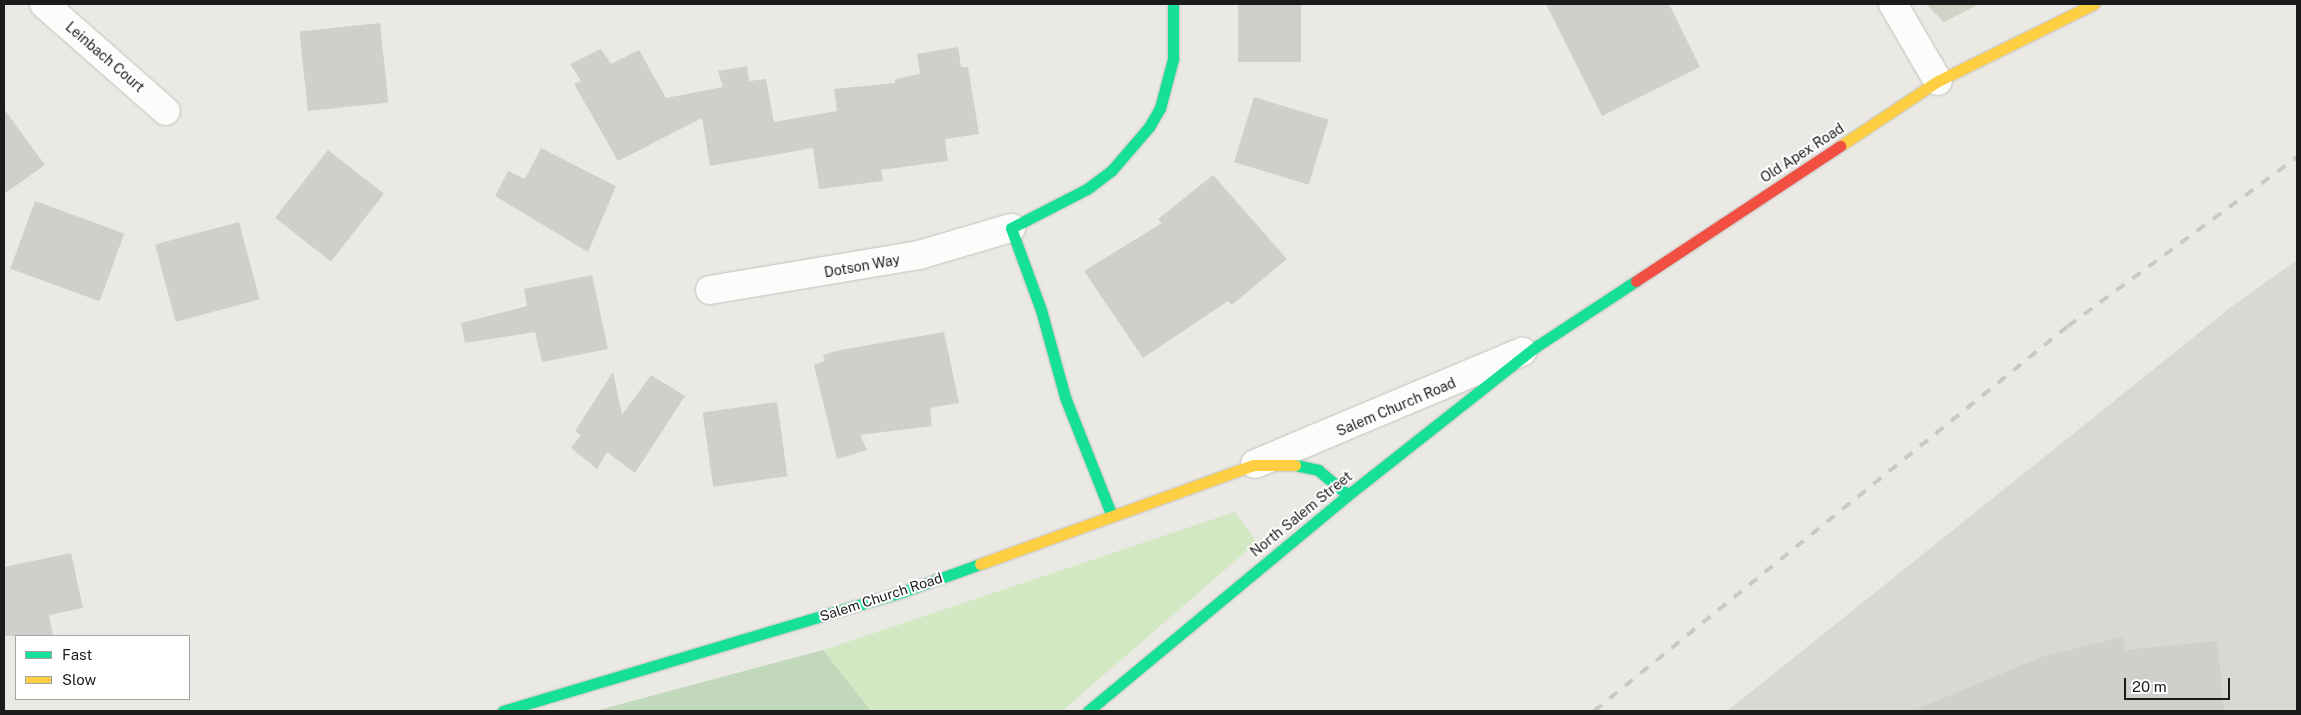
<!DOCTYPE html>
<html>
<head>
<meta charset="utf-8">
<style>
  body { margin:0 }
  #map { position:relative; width:2301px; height:715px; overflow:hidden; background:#eae9e4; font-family:"Public Sans",sans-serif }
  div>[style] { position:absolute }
  .residential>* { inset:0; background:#d9d8d5 }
  .construction>* { inset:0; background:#d2d3c6 }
  .grass>* { inset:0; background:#d2e8c2 }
  .forest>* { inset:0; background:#c1d8ba }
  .building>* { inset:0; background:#d1cfcb; transform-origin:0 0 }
  .roads { filter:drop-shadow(0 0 1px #c2c2c0) drop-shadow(0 0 1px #c2c2c0) }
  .street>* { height:28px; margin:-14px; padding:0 14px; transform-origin:14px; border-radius:14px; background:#fcfcfb }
  .fast>* { height:11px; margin:-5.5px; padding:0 5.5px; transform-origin:5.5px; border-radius:5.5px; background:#16e098 }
  .slow>* { height:11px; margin:-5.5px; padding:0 5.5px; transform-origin:5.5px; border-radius:5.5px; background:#ffcf43 }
  .jam>* { height:11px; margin:-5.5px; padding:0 5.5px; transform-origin:5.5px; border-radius:5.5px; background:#f24e42 }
  .rail>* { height:4px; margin-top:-2px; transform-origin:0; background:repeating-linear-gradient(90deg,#c9c9c8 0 10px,transparent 0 20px) }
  span { translate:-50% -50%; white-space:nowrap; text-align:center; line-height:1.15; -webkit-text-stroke:4px #fff; paint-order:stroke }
  .street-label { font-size:14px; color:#1b1b1b }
  .frame { position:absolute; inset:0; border:5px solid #1b1b1b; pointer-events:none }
  .legend { position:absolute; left:15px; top:635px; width:175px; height:65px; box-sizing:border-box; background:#fff; border:1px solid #a4a4a4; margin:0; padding:6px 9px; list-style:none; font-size:15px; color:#1b1b1b }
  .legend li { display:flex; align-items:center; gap:10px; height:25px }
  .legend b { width:25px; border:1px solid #a4a4a4 }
  .scale { position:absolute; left:2124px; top:678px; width:106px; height:22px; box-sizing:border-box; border:2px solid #1b1b1b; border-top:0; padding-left:6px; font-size:15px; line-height:18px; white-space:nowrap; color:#1b1b1b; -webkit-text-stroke:4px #fff; paint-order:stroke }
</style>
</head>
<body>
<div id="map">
  <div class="residential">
    <div style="clip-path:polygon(2297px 260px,2297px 711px,1727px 711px,2235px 304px)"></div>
  </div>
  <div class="construction">
    <div style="clip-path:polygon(1926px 4px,1979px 4px,1944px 22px)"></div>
  </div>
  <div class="grass">
    <div style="clip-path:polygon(1235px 512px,1257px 542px,1062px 711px,871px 711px,823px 650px)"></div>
  </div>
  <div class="forest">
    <div style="clip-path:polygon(823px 650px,871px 711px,595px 711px)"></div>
  </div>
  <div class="building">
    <div style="left:1238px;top:4px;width:63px;height:58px"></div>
    <div style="clip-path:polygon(1546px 4px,1669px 4px,1700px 67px,1602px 116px)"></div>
    <div style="left:380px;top:23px;width:80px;height:81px;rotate:84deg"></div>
    <div style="clip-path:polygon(958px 47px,961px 67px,968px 67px,979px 134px,945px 139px,948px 161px,881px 170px,883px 181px,819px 189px,813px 148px,710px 166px,702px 118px,618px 161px,574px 84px,581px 81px,570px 64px,601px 49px,611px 64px,639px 50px,666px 98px,723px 87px,718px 71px,747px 66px,749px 81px,766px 79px,774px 122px,837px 111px,834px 89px,895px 83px,895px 79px,920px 74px,917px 54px)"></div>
    <div style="left:1254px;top:97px;width:78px;height:68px;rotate:17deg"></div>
    <div style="clip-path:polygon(4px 109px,45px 165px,4px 194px)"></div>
    <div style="clip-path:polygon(541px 148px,616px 186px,588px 252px,495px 196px,508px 171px,525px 179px)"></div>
    <div style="left:328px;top:150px;width:71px;height:86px;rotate:38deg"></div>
    <div style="clip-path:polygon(1213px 175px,1287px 259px,1232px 305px,1228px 301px,1143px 358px,1084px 271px,1162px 223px,1158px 219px)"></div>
    <div style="left:35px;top:201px;width:95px;height:72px;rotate:20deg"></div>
    <div style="left:239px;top:222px;width:80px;height:87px;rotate:75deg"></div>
    <div style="clip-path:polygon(592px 275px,608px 349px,542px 362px,535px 332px,465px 343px,461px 323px,527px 306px,524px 289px)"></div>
    <div style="clip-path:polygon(944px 332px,959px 403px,930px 408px,932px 426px,860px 435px,867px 450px,837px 459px,814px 365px,825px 361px,823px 355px,840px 350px)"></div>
    <div style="clip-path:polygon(613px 372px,622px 415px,651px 375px,685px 396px,635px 473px,607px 452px,597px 469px,571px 448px,581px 435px,575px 431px)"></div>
    <div style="left:777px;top:402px;width:75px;height:75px;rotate:82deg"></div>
    <div style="clip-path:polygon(71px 553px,83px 608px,49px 615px,53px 636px,4px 636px,4px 567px)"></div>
    <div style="clip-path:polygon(2122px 637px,2125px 650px,2217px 641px,2224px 711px,1913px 711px,2042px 657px)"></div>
  </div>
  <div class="roads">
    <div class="street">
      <div style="left:44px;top:4px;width:162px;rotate:41.3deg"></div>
      <div style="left:1893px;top:4px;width:89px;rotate:59.7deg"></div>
      <div style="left:710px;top:290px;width:212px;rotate:-9.5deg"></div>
      <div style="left:919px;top:255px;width:96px;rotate:-16.4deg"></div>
      <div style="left:1255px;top:464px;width:290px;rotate:-22.8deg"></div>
    </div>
    <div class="fast">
      <div style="left:1295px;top:465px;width:24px;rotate:12deg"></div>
      <div style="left:1318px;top:470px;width:39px;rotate:40deg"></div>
      <div style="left:1112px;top:516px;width:128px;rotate:-111.6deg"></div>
      <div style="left:1065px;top:397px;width:90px;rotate:-105.4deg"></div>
      <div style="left:1041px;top:310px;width:87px;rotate:-110.1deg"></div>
      <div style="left:1011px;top:228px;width:85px;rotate:-27.2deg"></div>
      <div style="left:1087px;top:189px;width:31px;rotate:-37deg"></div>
      <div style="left:1112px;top:170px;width:57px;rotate:-49.3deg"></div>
      <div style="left:1149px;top:127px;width:22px;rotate:-60deg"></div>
      <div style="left:1160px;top:108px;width:51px;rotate:-75.1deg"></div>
      <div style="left:1173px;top:59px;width:55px;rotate:-90deg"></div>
      <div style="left:503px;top:711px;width:416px;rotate:-16.6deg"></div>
      <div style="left:902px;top:592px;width:83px;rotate:-19.7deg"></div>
      <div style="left:1088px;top:711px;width:338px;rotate:-39.7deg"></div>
      <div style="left:1348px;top:495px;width:241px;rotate:-38.3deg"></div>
      <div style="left:1537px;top:346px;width:118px;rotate:-33.3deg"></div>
    </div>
    <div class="slow">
      <div style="left:1840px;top:146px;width:118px;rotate:-33.6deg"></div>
      <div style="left:1938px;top:81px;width:174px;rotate:-26.3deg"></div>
      <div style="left:980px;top:564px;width:290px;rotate:-19.9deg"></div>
      <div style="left:1253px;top:465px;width:42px"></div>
    </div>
    <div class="jam">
      <div style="left:1636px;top:281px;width:245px;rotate:-33.5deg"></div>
    </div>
  </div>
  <div class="rail">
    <div style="left:1594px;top:711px;width:611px;rotate:-39.08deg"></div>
    <div style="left:2068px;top:326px;width:285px;rotate:-36.4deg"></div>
  </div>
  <div class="street-label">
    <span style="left:105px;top:57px;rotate:41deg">Leinbach Court</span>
    <span style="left:1802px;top:153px;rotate:-33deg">Old Apex Road</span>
    <span style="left:862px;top:266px;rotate:-10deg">Dotson Way</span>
    <span style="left:1396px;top:407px;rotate:-23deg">Salem Church Road</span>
    <span style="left:1301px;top:514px;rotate:-39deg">North Salem Street</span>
    <span style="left:881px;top:597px;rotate:-18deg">Salem Church Road</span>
  </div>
  <div class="frame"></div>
  <ul class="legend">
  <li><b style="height:6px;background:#16e098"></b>Fast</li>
  <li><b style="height:6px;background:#ffcf43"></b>Slow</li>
  </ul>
  <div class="scale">20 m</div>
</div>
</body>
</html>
